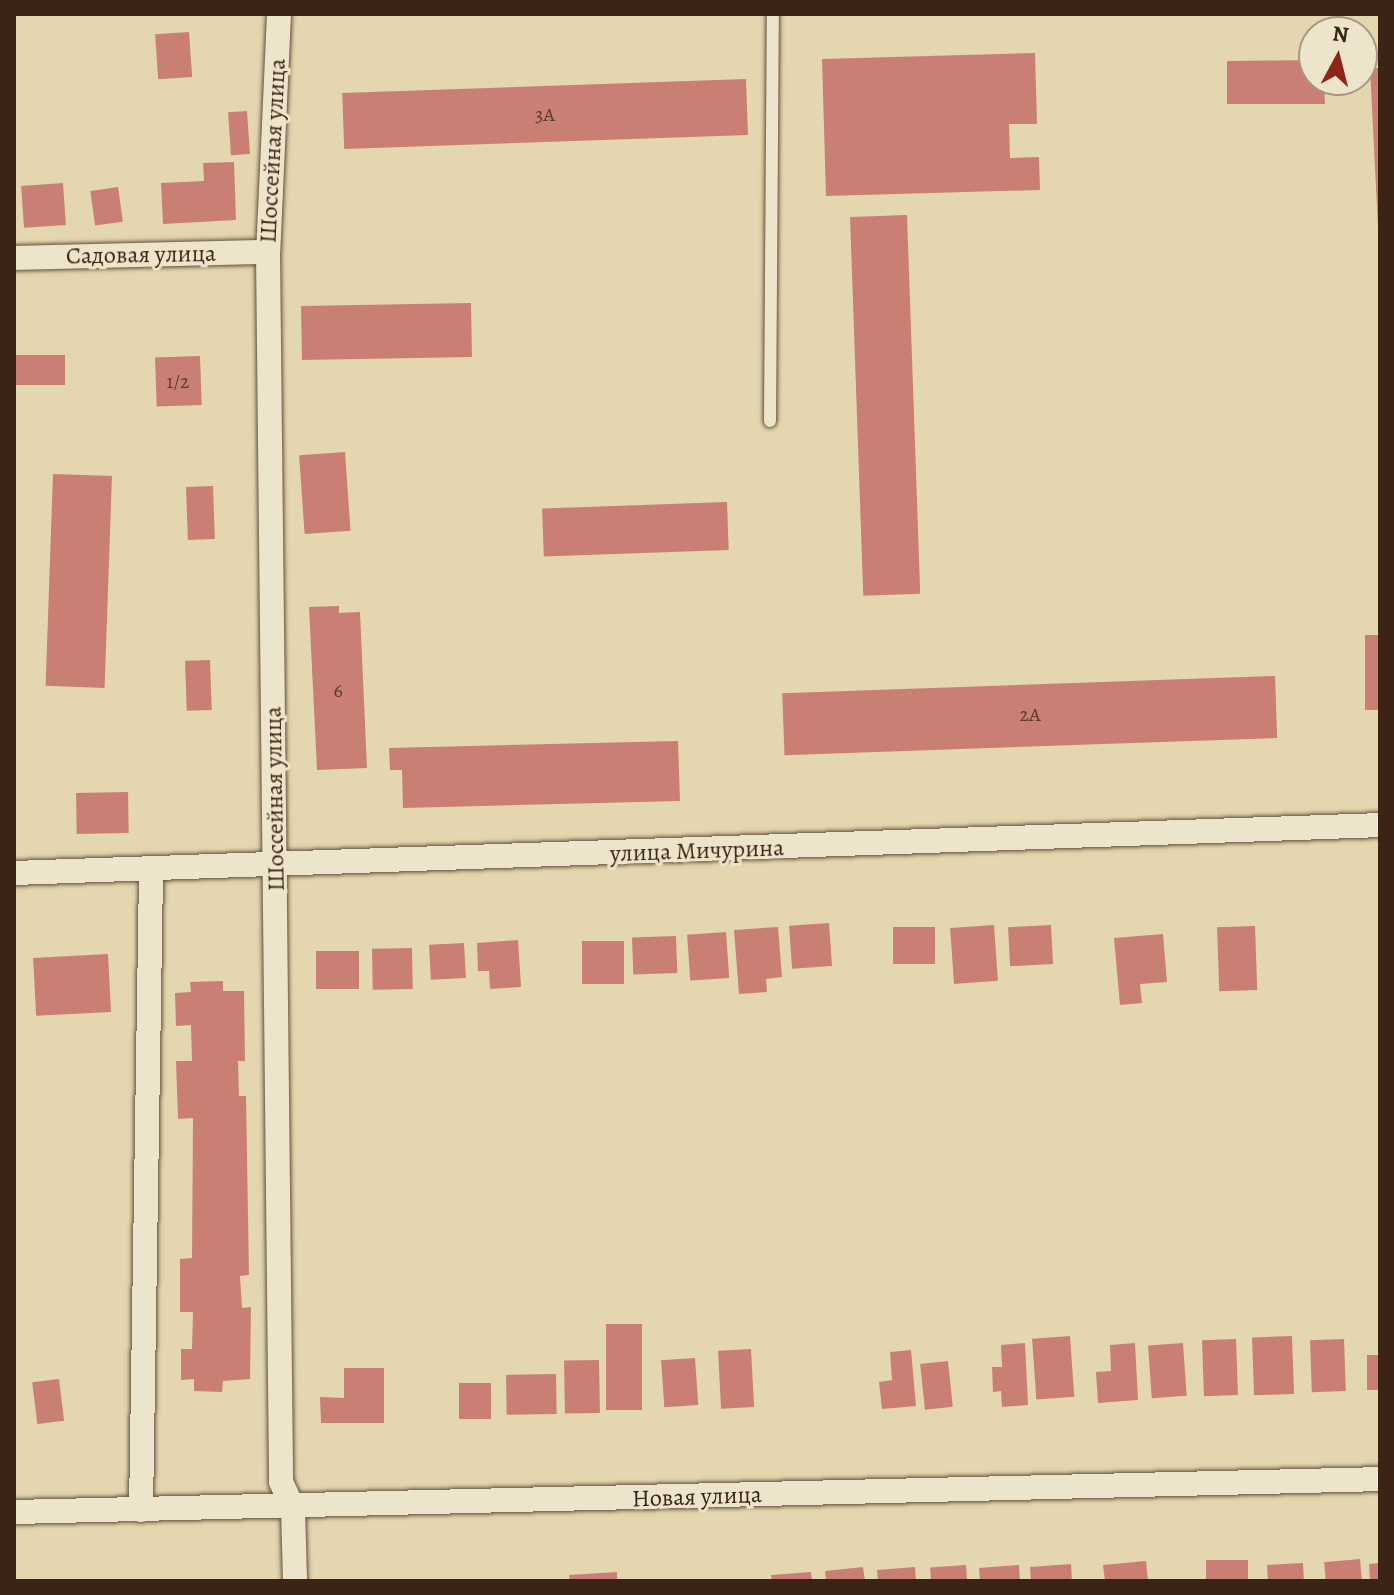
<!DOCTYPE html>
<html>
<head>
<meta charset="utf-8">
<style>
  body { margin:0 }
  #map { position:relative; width:1394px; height:1595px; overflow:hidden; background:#e4d7af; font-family:Alegreya,serif }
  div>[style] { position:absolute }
  .building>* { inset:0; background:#ca7f74; transform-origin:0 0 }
  .roads { filter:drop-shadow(0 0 2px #65503c) drop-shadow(0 0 2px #65503c) }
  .lane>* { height:12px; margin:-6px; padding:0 6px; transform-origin:6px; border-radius:6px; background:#ede5cb }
  .street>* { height:24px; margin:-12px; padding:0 12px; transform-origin:12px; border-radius:12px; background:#ede5cb }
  span { translate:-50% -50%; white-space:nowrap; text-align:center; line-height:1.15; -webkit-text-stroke:6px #ede5cb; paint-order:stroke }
  .number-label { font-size:20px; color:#5f3a2d }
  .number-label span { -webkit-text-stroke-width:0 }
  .street-label { font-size:24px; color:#3b2315 }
  .frame { position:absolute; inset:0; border:16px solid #3b2315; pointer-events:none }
  .north { position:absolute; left:1298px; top:16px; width:80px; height:80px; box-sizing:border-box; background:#ede5cb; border:2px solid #a69782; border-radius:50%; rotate:7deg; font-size:22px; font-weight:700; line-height:32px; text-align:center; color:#3b2315 }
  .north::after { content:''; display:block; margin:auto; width:28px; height:36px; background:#8f2418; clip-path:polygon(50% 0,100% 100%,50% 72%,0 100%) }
</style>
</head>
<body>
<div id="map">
  <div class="building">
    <div style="left:189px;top:32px;width:45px;height:34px;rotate:86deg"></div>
    <div style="clip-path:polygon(1035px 53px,1037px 124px,1009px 124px,1010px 158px,1039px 157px,1040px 190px,826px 196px,822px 59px)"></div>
    <div style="clip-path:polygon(1314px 60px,1314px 80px,1324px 80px,1325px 104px,1227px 104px,1227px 61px)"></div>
    <div style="clip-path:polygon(1370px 68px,1380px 68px,1380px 228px,1378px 228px)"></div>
    <div style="left:746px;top:79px;width:56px;height:404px;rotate:88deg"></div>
    <div style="left:247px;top:111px;width:43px;height:19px;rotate:86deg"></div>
    <div style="clip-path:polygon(234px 162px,236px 220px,163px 224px,161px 183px,204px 181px,203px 163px)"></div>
    <div style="left:63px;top:183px;width:42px;height:42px;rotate:86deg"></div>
    <div style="left:118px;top:187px;width:35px;height:28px;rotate:82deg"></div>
    <div style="left:907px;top:215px;width:379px;height:57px;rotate:88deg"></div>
    <div style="left:471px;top:303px;width:54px;height:170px;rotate:89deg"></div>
    <div style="left:14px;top:355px;width:51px;height:30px"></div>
    <div style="left:200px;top:356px;width:49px;height:45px;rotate:88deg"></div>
    <div style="left:345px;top:452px;width:79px;height:46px;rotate:86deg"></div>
    <div style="left:53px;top:474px;width:59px;height:212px;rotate:2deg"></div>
    <div style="left:213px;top:486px;width:53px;height:27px;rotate:88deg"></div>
    <div style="left:727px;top:502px;width:48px;height:185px;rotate:88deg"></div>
    <div style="clip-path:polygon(339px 606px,339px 613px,360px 612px,367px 768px,317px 770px,309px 607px)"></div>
    <div style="left:1365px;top:635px;width:15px;height:75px"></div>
    <div style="left:210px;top:660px;width:50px;height:25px;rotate:88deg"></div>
    <div style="left:1275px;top:676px;width:62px;height:493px;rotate:88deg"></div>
    <div style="clip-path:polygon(678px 741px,680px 801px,403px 808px,402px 770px,390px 770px,389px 748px)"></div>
    <div style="left:128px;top:792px;width:41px;height:52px;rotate:89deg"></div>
    <div style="left:829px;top:923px;width:43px;height:40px;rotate:86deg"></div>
    <div style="left:994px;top:925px;width:56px;height:44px;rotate:86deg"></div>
    <div style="left:1051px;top:925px;width:39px;height:43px;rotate:87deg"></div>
    <div style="left:1255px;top:926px;width:64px;height:38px;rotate:88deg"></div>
    <div style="clip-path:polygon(778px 927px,782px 977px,766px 979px,767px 992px,739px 994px,734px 930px)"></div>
    <div style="left:935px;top:927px;width:37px;height:42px;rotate:90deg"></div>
    <div style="left:726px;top:932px;width:46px;height:39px;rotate:86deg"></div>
    <div style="clip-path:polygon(1163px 934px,1167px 982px,1140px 984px,1142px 1003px,1120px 1005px,1114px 938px)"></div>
    <div style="left:676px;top:936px;width:37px;height:44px;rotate:88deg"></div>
    <div style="clip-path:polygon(518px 940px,521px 987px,490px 989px,489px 971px,478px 971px,477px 943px)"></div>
    <div style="left:624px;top:941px;width:43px;height:42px;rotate:90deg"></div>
    <div style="left:464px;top:943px;width:35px;height:35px;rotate:87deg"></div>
    <div style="left:412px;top:948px;width:41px;height:40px;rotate:89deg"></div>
    <div style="left:316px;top:951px;width:43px;height:38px"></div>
    <div style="left:108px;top:954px;width:58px;height:75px;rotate:87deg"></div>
    <div style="clip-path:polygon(223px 981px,223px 991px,244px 991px,245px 1061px,238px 1061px,239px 1096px,246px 1096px,249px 1275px,240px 1276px,242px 1308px,251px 1307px,250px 1379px,223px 1381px,222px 1392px,194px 1391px,194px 1379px,181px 1380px,181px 1349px,192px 1349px,193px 1312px,180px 1312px,180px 1259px,192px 1258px,193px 1118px,178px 1119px,176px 1061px,192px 1061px,191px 1025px,176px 1026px,175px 993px,191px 992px,190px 982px)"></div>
    <div style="left:606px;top:1324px;width:36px;height:86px"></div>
    <div style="left:1070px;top:1336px;width:61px;height:38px;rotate:86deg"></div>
    <div style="left:1292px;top:1336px;width:58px;height:40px;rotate:88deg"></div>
    <div style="left:1236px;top:1339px;width:56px;height:34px;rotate:88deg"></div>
    <div style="left:1344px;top:1339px;width:52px;height:34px;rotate:88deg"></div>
    <div style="clip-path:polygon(1025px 1343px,1028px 1405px,1002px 1407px,1001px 1391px,993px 1392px,992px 1367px,1002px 1367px,1001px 1345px)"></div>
    <div style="clip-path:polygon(1135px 1343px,1138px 1400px,1098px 1403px,1096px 1372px,1111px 1371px,1110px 1345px)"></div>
    <div style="left:1183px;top:1343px;width:53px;height:35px;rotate:86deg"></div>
    <div style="left:751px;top:1349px;width:58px;height:33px;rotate:87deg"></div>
    <div style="clip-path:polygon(911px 1350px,916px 1406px,882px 1409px,879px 1382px,892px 1380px,890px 1352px)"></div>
    <div style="left:1367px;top:1355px;width:13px;height:35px"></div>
    <div style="left:695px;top:1358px;width:47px;height:34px;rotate:86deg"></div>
    <div style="left:599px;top:1360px;width:53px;height:35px;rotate:89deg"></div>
    <div style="left:948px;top:1361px;width:46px;height:28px;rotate:84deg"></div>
    <div style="clip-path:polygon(344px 1368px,384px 1368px,384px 1423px,321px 1423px,320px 1397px,344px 1398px)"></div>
    <div style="left:556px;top:1374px;width:40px;height:50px;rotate:89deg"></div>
    <div style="left:59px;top:1379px;width:42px;height:27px;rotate:83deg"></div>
    <div style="left:459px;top:1383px;width:32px;height:36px"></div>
    <div style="left:1360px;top:1559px;width:22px;height:36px;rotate:85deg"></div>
    <div style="left:1248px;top:1560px;width:21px;height:42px;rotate:90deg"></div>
    <div style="clip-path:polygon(1146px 1561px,1148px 1581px,1105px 1581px,1103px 1565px)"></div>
    <div style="left:1303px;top:1563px;width:18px;height:36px;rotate:87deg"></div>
    <div style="clip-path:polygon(1380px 1563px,1380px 1581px,1370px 1581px,1369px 1564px)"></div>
    <div style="clip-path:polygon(1071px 1564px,1072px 1581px,1031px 1581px,1030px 1567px)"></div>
    <div style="left:966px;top:1565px;width:16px;height:36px;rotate:86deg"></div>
    <div style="clip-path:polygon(1019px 1565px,1020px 1581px,980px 1581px,979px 1568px)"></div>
    <div style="clip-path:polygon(863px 1567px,865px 1581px,826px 1581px,825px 1571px)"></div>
    <div style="clip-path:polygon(915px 1567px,916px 1581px,878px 1581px,877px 1570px)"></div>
    <div style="clip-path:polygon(617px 1572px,617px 1581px,570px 1581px,569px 1575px)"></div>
    <div style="clip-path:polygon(811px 1572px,812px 1581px,772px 1581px,771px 1575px)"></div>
  </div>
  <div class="roads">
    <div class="lane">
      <div style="left:770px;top:421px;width:407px;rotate:-89.6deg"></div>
    </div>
    <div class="street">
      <div style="left:279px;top:14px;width:238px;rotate:92.6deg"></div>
      <div style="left:268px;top:252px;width:1230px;rotate:89.39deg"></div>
      <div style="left:281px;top:1482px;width:29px;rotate:65deg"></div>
      <div style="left:293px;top:1508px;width:73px;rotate:88.4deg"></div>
      <div style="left:14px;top:258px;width:254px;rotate:-1.4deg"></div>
      <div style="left:14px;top:873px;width:1367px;rotate:-2.01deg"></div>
      <div style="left:141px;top:1510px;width:640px;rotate:-89.1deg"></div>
      <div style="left:14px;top:1512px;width:1366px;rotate:-1.38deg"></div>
    </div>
  </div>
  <div class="number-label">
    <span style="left:545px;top:114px">3А</span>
    <span style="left:178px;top:381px">1/2</span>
    <span style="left:338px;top:690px">6</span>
    <span style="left:1030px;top:714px">2А</span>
  </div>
  <div class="street-label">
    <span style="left:273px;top:151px;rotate:-87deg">Шоссейная улица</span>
    <span style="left:141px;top:255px;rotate:-1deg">Садовая улица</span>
    <span style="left:275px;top:799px;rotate:-91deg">Шоссейная улица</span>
    <span style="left:697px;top:851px;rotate:-2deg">улица Мичурина</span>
    <span style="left:697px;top:1497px;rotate:-2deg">Новая улица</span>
  </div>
  <div class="frame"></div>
  <div class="north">N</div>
</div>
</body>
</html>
